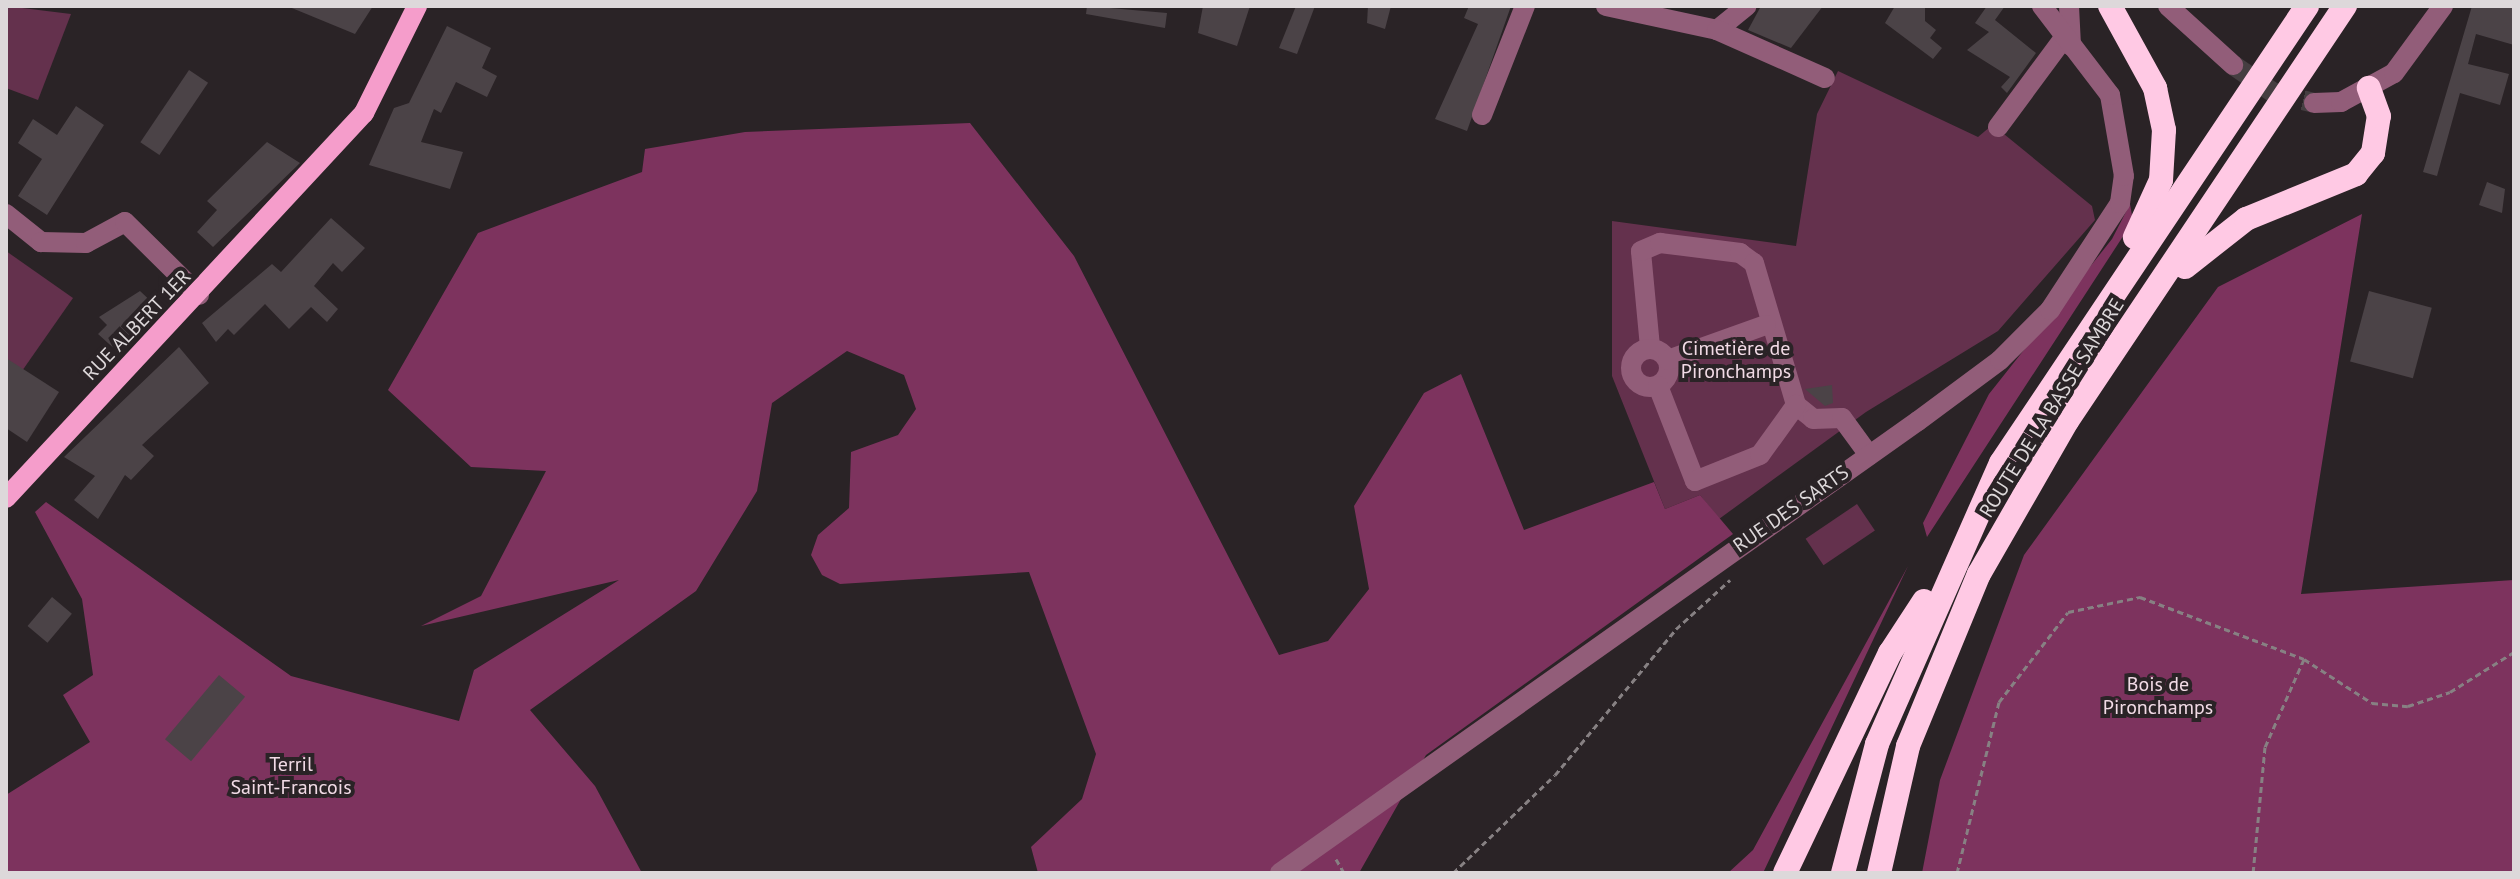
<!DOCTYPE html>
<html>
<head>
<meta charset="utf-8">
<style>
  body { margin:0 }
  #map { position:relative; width:2520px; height:879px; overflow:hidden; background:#2a2326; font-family:"PT Sans",sans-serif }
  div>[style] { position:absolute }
  .green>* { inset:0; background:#64314d; transform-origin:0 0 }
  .forest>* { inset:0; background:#7d335e }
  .building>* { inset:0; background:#4b4347; transform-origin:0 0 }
  .minor-tunnel>* { height:20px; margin-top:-10px; transform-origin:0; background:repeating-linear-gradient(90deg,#453e41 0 20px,transparent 0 30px) }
  .path>* { height:3px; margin-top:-1.5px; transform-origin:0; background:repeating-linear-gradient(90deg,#878183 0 6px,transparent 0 10px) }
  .minor>* { height:20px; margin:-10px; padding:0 10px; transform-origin:10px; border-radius:10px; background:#925d79 }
  .minor>.ring { margin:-10px; padding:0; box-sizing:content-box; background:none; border:20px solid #925d79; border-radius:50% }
  .major>* { height:20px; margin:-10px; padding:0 10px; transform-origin:10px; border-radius:10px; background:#f59dcb }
  .highway>* { height:24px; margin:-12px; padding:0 12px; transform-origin:12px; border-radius:12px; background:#ffc9e4 }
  span { translate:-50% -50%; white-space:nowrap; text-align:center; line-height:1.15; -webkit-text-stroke:8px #2a2326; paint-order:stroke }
  .street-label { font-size:20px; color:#ddd8da }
  .park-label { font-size:20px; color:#f2dbe6 }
  .frame { position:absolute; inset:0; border:8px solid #ddd8da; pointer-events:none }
</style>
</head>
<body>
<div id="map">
  <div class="green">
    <div style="clip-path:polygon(6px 6px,71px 14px,38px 100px,6px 88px)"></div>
    <div style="clip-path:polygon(1838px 71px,1978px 137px,1991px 126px,1999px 130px,2092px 206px,2095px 220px,1998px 331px,1866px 412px,1719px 519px,1700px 495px,1665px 509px,1612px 376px,1612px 221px,1796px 246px,1817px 114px)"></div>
    <div style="clip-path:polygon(6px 251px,73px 298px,22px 371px,6px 360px)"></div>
    <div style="left:1857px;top:504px;width:32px;height:62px;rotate:56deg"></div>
  </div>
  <div class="forest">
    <div style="clip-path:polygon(970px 123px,1074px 256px,1279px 655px,1328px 641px,1369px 589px,1354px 506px,1424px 393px,1461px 374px,1524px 530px,1654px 482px,1665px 509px,1700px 495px,1733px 534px,1426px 755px,1359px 873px,1038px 873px,1031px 847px,1082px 799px,1096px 754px,1029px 572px,840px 584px,822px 575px,811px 555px,818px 535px,849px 508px,851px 452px,898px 435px,916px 409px,904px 375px,847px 351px,772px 403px,757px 491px,696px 591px,530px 710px,595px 786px,642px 873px,6px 873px,6px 795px,90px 742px,63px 695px,93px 675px,82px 599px,35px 512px,46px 502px,291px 676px,459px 721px,474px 670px,619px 580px,421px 626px,481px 596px,546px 471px,471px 467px,388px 390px,478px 233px,642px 172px,645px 149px,745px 132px)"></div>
    <div style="clip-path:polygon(2130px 204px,2133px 221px,1927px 537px,1923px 523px,1989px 394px,2112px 239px)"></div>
    <div style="clip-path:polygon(2362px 214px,2301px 594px,2514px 580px,2514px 873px,1922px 873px,1940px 780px,2024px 555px,2218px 287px)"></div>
    <div style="clip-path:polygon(1908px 566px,1763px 873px,1728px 873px,1753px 850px)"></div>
  </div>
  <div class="building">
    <div style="clip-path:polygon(287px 6px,373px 6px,355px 34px)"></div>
    <div style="clip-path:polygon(1087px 6px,1167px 13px,1165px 28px,1086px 14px)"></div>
    <div style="clip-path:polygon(1203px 6px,1250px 6px,1237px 46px,1198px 33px)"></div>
    <div style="clip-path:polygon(1296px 6px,1315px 6px,1297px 54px,1279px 48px)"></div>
    <div style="clip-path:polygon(1368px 6px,1391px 6px,1385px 29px,1367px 23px)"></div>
    <div style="clip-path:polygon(1469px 6px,1511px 6px,1467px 131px,1435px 119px,1478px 24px,1464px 18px)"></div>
    <div style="clip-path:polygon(1761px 6px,1823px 6px,1791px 48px,1748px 30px)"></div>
    <div style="clip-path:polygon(1895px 6px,1925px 6px,1925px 21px,1936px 30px,1930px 38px,1942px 48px,1933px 59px,1885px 23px)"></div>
    <div style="clip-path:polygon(1987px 6px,2005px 6px,1995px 20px,2036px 53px,2007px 93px,2001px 87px,2010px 77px,1967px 50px,1989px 32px,1975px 23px)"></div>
    <div style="clip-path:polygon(2472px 6px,2514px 6px,2514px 45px,2476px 34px,2468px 64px,2509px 74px,2500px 105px,2460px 93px,2437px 176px,2423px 172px)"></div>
    <div style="clip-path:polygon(447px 26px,491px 48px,482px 68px,497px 76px,487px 97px,456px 82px,441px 113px,434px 109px,421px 142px,463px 152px,450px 189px,369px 165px,394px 108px,409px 103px)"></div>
    <div style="left:189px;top:70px;width:23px;height:87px;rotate:34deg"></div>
    <div style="clip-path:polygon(76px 106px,104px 125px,47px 215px,18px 196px,42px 159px,18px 143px,33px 119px,57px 135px)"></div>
    <div style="clip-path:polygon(267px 142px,300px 163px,213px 247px,197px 232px,217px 210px,207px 201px)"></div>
    <div style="clip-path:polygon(2487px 182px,2505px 189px,2502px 213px,2479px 205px)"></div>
    <div style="clip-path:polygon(331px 218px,365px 248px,342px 272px,333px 263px,314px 286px,338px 309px,327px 322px,311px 307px,289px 329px,265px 304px,234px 335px,228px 329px,216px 342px,202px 323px,272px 264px,281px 272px)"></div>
    <div style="clip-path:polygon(140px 291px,156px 306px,118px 352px,98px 334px,107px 325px,99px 317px)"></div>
    <div style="left:2369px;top:291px;width:65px;height:73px;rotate:15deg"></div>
    <div style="clip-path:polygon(179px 347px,209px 383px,142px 445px,154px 456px,131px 480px,125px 475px,98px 519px,74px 500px,95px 476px,64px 457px)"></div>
    <div style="clip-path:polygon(6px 358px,59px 392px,27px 442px,6px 428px)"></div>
    <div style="clip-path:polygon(1832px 385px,1833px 403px,1825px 406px,1805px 389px)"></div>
    <div style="left:52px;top:597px;width:26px;height:38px;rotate:40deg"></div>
    <div style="left:219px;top:675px;width:34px;height:84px;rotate:40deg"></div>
  </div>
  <div class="minor-tunnel">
    <div style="left:2233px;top:65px;width:50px;rotate:34.3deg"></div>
    <div style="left:2274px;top:93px;width:41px;rotate:14deg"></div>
  </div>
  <div class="path">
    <div style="left:2304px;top:659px;width:81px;rotate:32.9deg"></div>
    <div style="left:2372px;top:703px;width:36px;rotate:5deg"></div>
    <div style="left:2408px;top:706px;width:44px;rotate:-18.4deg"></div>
    <div style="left:2450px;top:692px;width:75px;rotate:-32deg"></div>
    <div style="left:1336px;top:859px;width:16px;rotate:60deg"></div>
    <div style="left:1453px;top:873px;width:141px;rotate:-43.9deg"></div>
    <div style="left:1555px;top:775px;width:190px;rotate:-50.3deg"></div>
    <div style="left:1676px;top:629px;width:73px;rotate:-42.2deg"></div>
    <div style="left:1957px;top:873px;width:176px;rotate:-76.2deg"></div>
    <div style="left:1999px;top:702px;width:113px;rotate:-52.5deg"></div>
    <div style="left:2068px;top:612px;width:74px;rotate:-11.8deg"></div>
    <div style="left:2140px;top:597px;width:175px;rotate:20.7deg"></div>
    <div style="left:2304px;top:659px;width:96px;rotate:113.9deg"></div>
    <div style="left:2265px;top:747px;width:127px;rotate:95.4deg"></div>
  </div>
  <div class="minor">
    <div style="left:1606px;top:6px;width:114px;rotate:12.2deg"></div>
    <div style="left:1717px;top:30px;width:38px;rotate:-39deg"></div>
    <div style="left:2069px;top:6px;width:40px;rotate:87.1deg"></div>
    <div style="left:2168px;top:6px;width:88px;rotate:42.2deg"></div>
    <div style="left:1717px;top:30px;width:118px;rotate:24deg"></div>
    <div style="left:2314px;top:103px;width:27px;rotate:-2deg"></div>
    <div style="left:2341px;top:102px;width:60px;rotate:-28.7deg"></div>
    <div style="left:2394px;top:73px;width:83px;rotate:-53.8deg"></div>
    <div style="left:1482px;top:115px;width:117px;rotate:-68.5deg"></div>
    <div style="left:1998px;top:127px;width:109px;rotate:-53.5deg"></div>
    <div style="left:6px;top:214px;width:45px;rotate:38.7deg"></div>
    <div style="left:41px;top:242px;width:45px;rotate:1.3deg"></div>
    <div style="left:86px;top:243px;width:44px;rotate:-28.3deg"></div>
    <div style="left:125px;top:222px;width:104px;rotate:44.6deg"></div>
    <div style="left:1650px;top:347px;width:96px;rotate:-95.4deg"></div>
    <div style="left:1641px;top:251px;width:21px;rotate:-23deg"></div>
    <div style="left:1660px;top:243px;width:81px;rotate:7.1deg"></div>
    <div style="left:1740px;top:253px;width:17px;rotate:36deg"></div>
    <div style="left:1754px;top:263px;width:148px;rotate:73.5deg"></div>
    <div style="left:1796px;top:405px;width:22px;rotate:39deg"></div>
    <div style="left:1813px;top:419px;width:29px;rotate:-2deg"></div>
    <div style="left:1842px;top:418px;width:46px;rotate:53.9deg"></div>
    <div class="ring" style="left:1631px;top:349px;width:18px;height:18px"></div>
    <div style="left:1668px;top:360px;width:104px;rotate:-19.7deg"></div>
    <div style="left:1658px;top:386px;width:102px;rotate:68.7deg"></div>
    <div style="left:1695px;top:481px;width:70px;rotate:-21.8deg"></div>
    <div style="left:1760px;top:455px;width:62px;rotate:-54.2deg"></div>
    <div style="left:1280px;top:873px;width:782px;rotate:-35.32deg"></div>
    <div style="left:1918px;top:421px;width:102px;rotate:-36.6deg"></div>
    <div style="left:2000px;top:360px;width:71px;rotate:-45deg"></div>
    <div style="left:2050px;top:310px;width:128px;rotate:-56.8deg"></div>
    <div style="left:2120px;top:203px;width:27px;rotate:-82deg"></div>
    <div style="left:2124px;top:176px;width:82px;rotate:-99.8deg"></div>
    <div style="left:2110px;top:95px;width:112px;rotate:-127.4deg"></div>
  </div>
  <div class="major">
    <div style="left:6px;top:498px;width:526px;rotate:-47.08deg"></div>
    <div style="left:364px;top:113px;width:119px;rotate:-63.6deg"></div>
  </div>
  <div class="highway">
    <div style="left:2110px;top:6px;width:94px;rotate:61.2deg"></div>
    <div style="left:2155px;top:88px;width:43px;rotate:77.9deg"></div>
    <div style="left:2164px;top:130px;width:50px;rotate:93.4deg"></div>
    <div style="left:2161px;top:180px;width:63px;rotate:114.5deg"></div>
    <div style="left:2185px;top:267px;width:78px;rotate:-38.2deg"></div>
    <div style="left:2246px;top:219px;width:119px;rotate:-22.2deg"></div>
    <div style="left:2356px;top:174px;width:27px;rotate:-51deg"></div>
    <div style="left:2373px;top:153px;width:37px;rotate:-81deg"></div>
    <div style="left:2379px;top:116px;width:30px;rotate:-110deg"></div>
    <div style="left:1785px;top:873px;width:244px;rotate:-64.5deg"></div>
    <div style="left:1890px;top:653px;width:62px;rotate:-56.8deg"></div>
    <div style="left:1843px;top:873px;width:133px;rotate:-75.2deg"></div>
    <div style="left:1877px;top:744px;width:307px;rotate:-66.2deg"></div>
    <div style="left:2001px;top:463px;width:550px;rotate:-56.19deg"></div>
    <div style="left:1879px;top:873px;width:130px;rotate:-77.1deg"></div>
    <div style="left:1908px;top:746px;width:186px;rotate:-67.6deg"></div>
    <div style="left:1979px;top:574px;width:177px;rotate:-60.1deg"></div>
    <div style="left:2067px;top:421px;width:500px;rotate:-56.2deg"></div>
  </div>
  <div class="street-label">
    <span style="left:137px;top:325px;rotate:-46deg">RUE ALBERT 1ER</span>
    <span style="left:2052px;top:408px;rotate:-58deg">ROUTE DE LA BASSE SAMBRE</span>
    <span style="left:1791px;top:509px;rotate:-35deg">RUE DES SARTS</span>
  </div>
  <div class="park-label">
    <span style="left:1736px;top:360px">Cimetière de<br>Pironchamps</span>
    <span style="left:2158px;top:696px">Bois de<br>Pironchamps</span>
    <span style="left:291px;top:776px">Terril<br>Saint-Francois</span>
  </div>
  <div class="frame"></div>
</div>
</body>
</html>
